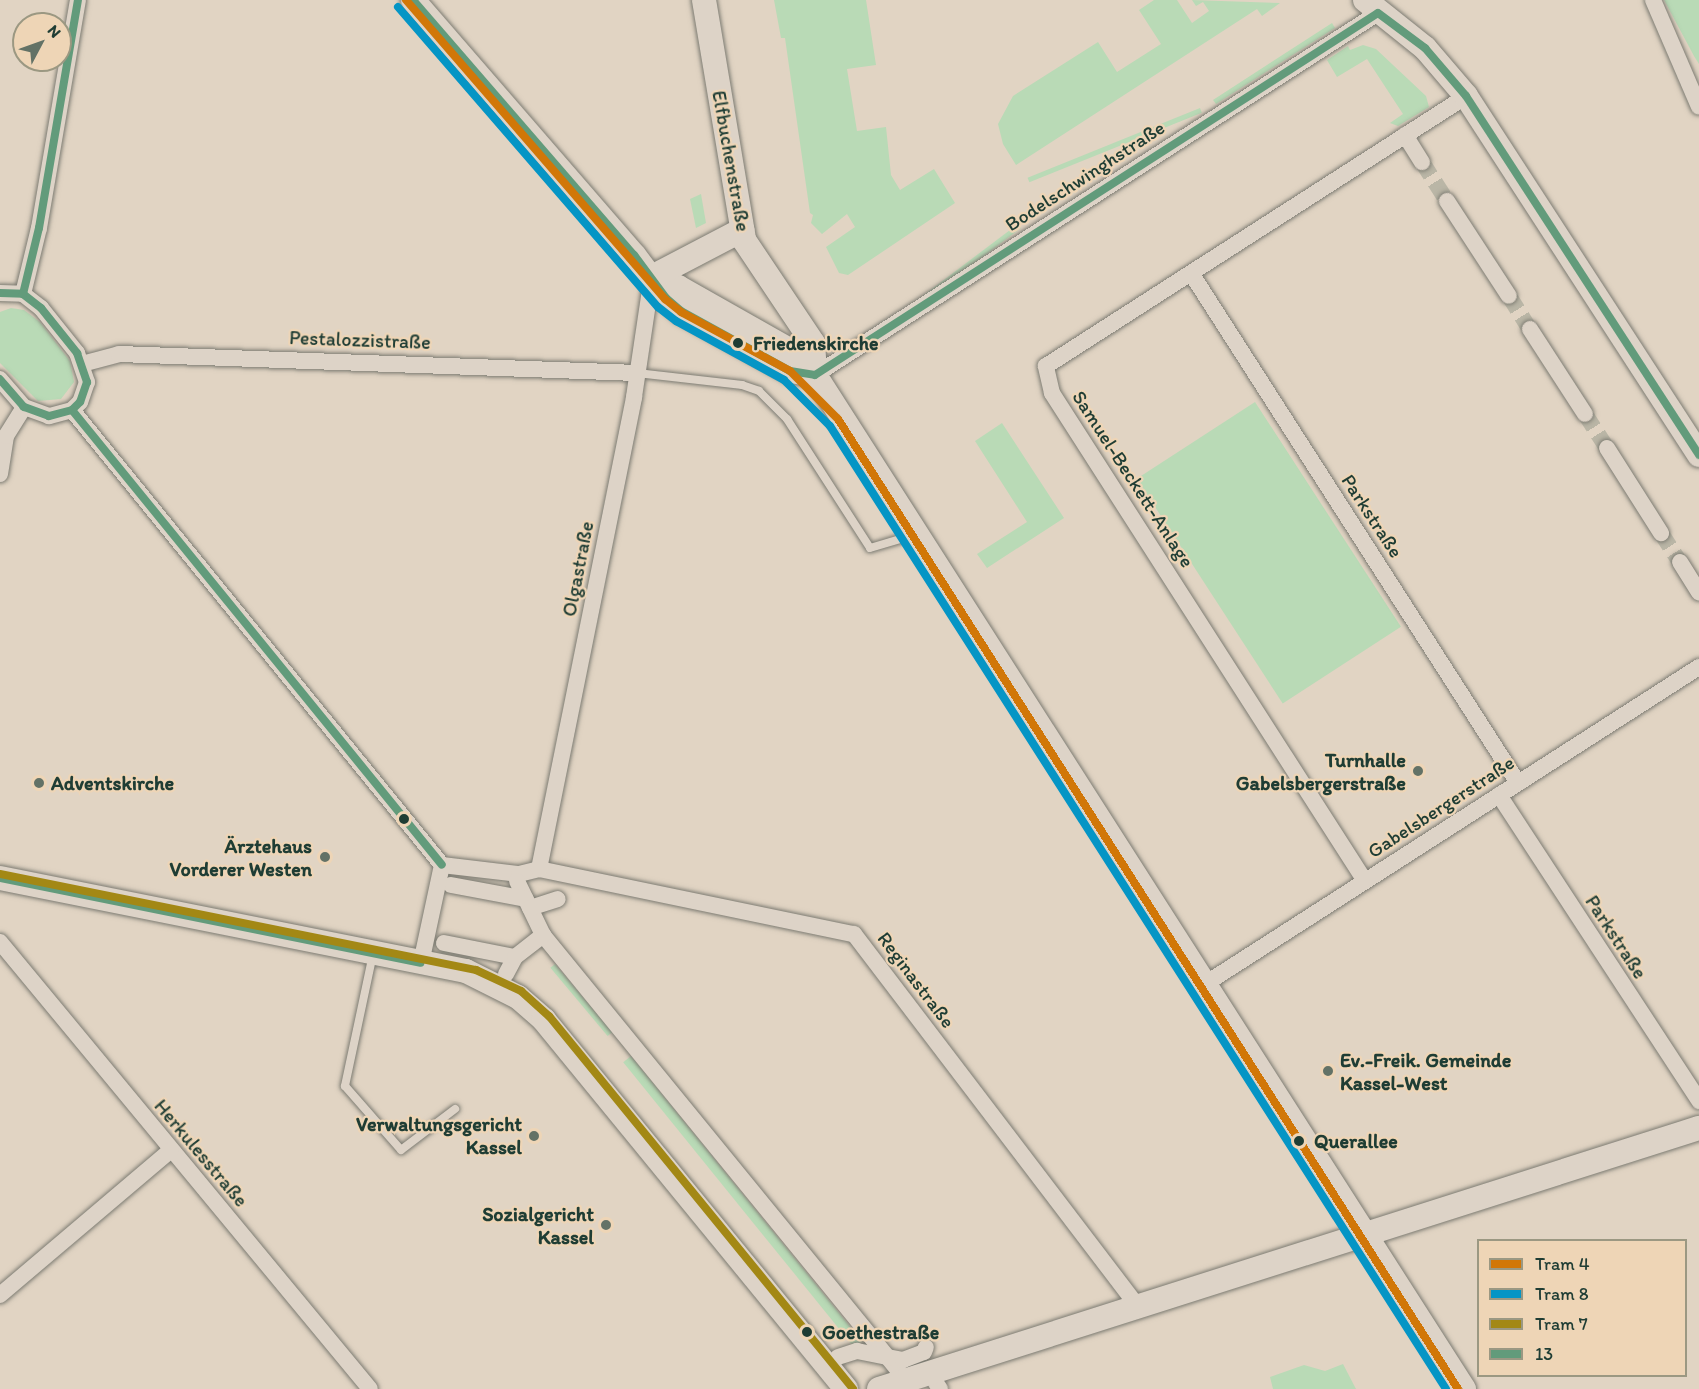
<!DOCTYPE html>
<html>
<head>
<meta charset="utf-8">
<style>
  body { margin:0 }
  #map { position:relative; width:1699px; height:1389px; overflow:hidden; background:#e1d4c3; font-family:Itim,sans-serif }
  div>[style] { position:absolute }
  .green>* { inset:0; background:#b9dab6; transform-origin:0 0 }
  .street-tunnel>* { height:16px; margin-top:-8px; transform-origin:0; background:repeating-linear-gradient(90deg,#bab6a6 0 16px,transparent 0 24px) }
  .roads { filter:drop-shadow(0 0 2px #7c7b72) drop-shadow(0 0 2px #7c7b72) }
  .lane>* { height:8px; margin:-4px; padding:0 4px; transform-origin:4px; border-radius:4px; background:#ddd3c7 }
  .street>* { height:16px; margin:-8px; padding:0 8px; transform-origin:8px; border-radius:8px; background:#ddd3c7 }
  .secondary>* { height:24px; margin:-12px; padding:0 12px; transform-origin:12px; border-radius:12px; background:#ddd3c7 }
  .bus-1>* { height:8px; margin:-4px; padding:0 4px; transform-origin:4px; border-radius:4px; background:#629b7b }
  .tram-1>* { height:8px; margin:-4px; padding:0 4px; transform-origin:4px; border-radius:4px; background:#d17708 }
  .tram-2>* { height:8px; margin:-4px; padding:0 4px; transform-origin:4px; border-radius:4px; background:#0595c5 }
  .tram-3>* { height:8px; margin:-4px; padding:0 4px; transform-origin:4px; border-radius:4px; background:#a38815 }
  .dots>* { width:16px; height:16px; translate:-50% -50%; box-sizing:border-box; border:3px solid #eed5b6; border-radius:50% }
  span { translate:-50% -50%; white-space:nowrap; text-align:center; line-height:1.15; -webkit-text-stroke:4.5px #eed5b6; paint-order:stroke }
  .street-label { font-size:20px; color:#1f3d34 }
  .stop-label { font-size:20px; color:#1f3d34; font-weight:700 }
  .left { translate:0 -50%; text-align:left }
  .poi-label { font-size:20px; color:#1f3d34; font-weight:700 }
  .right { translate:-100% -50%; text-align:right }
  .legend { position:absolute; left:1477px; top:1239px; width:210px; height:138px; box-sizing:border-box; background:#eed5b6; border:2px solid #9b9882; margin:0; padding:8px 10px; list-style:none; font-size:18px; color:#1f3d34 }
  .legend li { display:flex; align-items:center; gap:12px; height:30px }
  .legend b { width:30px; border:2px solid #9b9882 }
  .north { position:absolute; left:12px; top:12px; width:60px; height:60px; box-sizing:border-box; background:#eed5b6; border:2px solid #9b9882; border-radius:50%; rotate:49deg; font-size:16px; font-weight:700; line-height:24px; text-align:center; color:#1f3d34 }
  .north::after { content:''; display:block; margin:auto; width:21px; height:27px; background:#637266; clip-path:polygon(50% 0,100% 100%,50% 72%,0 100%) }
</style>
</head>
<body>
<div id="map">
  <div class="green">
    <div style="clip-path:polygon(774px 0,866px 0,876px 65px,847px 69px,857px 131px,886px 127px,891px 175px,900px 190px,934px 169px,955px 203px,848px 275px,839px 273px,826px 247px,855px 227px,847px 214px,822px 234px,811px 223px,813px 215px,810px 213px,785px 38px,781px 38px)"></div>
    <div style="clip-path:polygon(1154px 0,1177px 0,1192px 23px,1209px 11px,1203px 2px,1196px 6px,1192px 0,1280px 3px,1262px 16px,1257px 9px,1016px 165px,1003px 144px,998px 124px,1013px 96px,1098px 42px,1117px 72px,1161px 44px,1139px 10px)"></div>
    <div style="clip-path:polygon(1664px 0,1699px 0,1699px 64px,1694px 56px)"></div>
    <div style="clip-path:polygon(1332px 23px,1335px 28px,1216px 104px,1213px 100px)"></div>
    <div style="clip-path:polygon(1363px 45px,1376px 49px,1426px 96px,1429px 107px,1398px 126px,1390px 123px,1403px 114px,1367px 59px,1337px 77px,1327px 60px,1348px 46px,1350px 50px)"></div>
    <div style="left:1200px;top:108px;width:5px;height:186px;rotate:68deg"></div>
    <div style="clip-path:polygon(701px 194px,706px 223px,696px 228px,690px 199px)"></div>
    <div style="left:1018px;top:224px;width:5px;height:164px;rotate:53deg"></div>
    <div style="clip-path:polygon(11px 308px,24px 310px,40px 322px,70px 361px,74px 382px,61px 399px,38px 401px,0 363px,0 312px)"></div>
    <div style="left:1255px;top:402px;width:268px;height:141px;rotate:57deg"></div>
    <div style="clip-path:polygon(1002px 423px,1064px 518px,987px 568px,977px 554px,1027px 522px,975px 441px)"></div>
    <div style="left:555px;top:964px;width:89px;height:6px;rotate:50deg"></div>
    <div style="left:631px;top:1056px;width:367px;height:10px;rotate:51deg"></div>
    <div style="clip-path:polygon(1343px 1364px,1356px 1389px,1273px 1389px,1270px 1377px,1304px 1365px,1325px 1371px)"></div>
  </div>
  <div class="street-tunnel">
    <div style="left:1422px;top:162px;width:46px;rotate:57.3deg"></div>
    <div style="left:1509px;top:296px;width:39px;rotate:58deg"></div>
    <div style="left:1585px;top:414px;width:40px;rotate:57.1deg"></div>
    <div style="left:1661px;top:533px;width:35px;rotate:57deg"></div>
  </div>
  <div class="roads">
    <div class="lane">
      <div style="left:637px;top:373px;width:106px;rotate:6.5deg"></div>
      <div style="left:742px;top:385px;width:18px;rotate:19deg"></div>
      <div style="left:759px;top:391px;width:40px;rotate:45deg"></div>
      <div style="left:787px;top:419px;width:153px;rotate:57.2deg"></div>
      <div style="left:870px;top:548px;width:46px;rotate:-16.5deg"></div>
      <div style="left:373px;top:954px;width:135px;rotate:102deg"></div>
      <div style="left:345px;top:1086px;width:85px;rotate:48.8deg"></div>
      <div style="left:401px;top:1150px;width:68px;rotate:-37.2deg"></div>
    </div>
    <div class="street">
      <div style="left:1653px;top:0;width:116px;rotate:66.7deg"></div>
      <div style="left:1405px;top:135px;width:32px;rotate:58deg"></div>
      <div style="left:1447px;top:201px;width:113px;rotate:56.9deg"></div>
      <div style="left:1191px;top:273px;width:606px;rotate:57.33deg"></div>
      <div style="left:0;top:293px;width:23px;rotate:2deg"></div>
      <div style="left:23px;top:294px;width:23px;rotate:38deg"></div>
      <div style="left:41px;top:308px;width:58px;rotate:51.3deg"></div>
      <div style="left:77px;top:353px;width:31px;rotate:71deg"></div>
      <div style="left:87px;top:382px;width:21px;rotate:109deg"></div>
      <div style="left:80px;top:402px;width:11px;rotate:135deg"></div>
      <div style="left:72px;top:410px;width:24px;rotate:165deg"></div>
      <div style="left:49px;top:416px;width:27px;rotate:-160deg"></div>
      <div style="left:24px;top:407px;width:37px;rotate:-131deg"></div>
      <div style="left:23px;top:294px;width:68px;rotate:-76.4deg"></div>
      <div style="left:39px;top:228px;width:231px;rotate:-80.3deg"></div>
      <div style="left:1530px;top:329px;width:101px;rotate:57.1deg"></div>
      <div style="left:82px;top:364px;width:38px;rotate:-15deg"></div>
      <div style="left:119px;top:354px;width:518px;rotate:2.1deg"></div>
      <div style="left:815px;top:375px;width:669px;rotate:-32.74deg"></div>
      <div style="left:72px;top:410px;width:586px;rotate:50.88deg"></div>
      <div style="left:1607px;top:448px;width:101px;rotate:57.6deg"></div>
      <div style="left:0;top:474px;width:38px;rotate:-81deg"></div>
      <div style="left:6px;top:436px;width:34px;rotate:-58deg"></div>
      <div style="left:1680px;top:562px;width:36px;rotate:58deg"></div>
      <div style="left:1499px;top:795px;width:366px;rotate:56.8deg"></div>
      <div style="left:442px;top:865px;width:78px;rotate:6.7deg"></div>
      <div style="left:519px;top:874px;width:21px;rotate:-14deg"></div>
      <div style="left:539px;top:869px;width:322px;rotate:11.7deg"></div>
      <div style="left:854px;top:934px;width:469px;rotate:52.7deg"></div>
      <div style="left:539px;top:869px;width:481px;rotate:-78.6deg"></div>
      <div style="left:634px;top:397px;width:121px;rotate:-81.5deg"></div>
      <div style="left:517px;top:881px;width:60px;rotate:64.3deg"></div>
      <div style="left:543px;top:935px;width:561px;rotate:50.78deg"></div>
      <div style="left:1365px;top:881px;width:580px;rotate:-122.68deg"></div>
      <div style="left:1052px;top:393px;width:28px;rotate:-103deg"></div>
      <div style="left:1046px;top:366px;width:499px;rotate:-32.7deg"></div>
      <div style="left:451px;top:885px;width:76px;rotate:10.6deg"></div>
      <div style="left:530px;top:908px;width:29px;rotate:-18deg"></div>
      <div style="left:0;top:942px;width:580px;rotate:50.38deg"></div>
      <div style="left:444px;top:943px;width:72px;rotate:11.2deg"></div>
      <div style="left:421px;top:963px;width:100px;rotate:-77.9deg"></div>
      <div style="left:506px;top:974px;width:19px;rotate:-62deg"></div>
      <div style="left:515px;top:957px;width:36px;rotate:-38deg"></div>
      <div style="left:1205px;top:984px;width:587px;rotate:-32.69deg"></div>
      <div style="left:0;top:1295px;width:224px;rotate:-40.3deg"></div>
      <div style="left:838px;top:1357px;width:20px;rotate:-18deg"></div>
      <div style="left:857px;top:1351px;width:47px;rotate:11.1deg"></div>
      <div style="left:903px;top:1360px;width:22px;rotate:-21deg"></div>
      <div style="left:924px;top:1352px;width:5px;rotate:-68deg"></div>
      <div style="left:936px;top:1383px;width:7px;rotate:56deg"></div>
    </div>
    <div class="secondary">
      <div style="left:413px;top:0;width:337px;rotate:49.1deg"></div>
      <div style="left:634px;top:255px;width:54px;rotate:53.3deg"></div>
      <div style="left:666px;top:298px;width:20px;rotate:41deg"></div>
      <div style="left:681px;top:311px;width:124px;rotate:28.8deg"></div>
      <div style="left:790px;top:371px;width:25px;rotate:9deg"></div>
      <div style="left:704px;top:0;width:243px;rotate:80.5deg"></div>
      <div style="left:744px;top:240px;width:124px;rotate:56.2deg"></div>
      <div style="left:813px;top:343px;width:32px;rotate:86deg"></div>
      <div style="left:1365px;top:0;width:77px;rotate:38.7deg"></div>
      <div style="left:1425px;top:48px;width:63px;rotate:49.5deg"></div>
      <div style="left:1466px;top:96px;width:428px;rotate:57deg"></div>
      <div style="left:652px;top:277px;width:28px;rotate:21deg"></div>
      <div style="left:678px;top:287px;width:132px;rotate:29.5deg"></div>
      <div style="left:793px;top:352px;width:32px;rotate:46deg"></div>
      <div style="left:815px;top:375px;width:1204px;rotate:57.38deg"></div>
      <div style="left:652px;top:277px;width:102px;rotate:-27.6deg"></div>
      <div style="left:0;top:878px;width:475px;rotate:11.3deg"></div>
      <div style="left:466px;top:971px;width:58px;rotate:26.6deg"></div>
      <div style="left:518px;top:997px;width:35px;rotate:41deg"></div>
      <div style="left:544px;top:1020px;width:477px;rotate:50.7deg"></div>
      <div style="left:879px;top:1389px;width:861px;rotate:-17.66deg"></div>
    </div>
  </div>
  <div class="bus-1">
    <div style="left:413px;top:0;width:337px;rotate:49.1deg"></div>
    <div style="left:634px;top:255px;width:54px;rotate:53.3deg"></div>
    <div style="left:666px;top:298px;width:20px;rotate:41deg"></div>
    <div style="left:681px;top:311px;width:124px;rotate:28.8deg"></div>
    <div style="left:790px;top:371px;width:25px;rotate:9deg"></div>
    <div style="left:1378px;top:13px;width:59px;rotate:36.7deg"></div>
    <div style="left:1425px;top:48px;width:63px;rotate:49.5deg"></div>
    <div style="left:1466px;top:96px;width:428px;rotate:57deg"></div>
    <div style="left:0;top:293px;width:23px;rotate:2deg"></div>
    <div style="left:23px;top:294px;width:23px;rotate:38deg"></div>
    <div style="left:41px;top:308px;width:58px;rotate:51.3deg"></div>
    <div style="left:77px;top:353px;width:31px;rotate:71deg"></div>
    <div style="left:87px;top:382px;width:21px;rotate:109deg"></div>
    <div style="left:80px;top:402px;width:11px;rotate:135deg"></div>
    <div style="left:72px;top:410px;width:24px;rotate:165deg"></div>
    <div style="left:49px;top:416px;width:27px;rotate:-160deg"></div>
    <div style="left:24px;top:407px;width:37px;rotate:-131deg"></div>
    <div style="left:23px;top:294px;width:68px;rotate:-76.4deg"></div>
    <div style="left:39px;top:228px;width:231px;rotate:-80.3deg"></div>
    <div style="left:815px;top:375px;width:669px;rotate:-32.74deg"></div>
    <div style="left:72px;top:410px;width:586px;rotate:50.88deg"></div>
    <div style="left:0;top:878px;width:429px;rotate:11.4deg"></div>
  </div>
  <div class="tram-1">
    <div style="left:406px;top:0;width:396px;rotate:49.1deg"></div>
    <div style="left:665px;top:299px;width:21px;rotate:39deg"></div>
    <div style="left:681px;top:312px;width:124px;rotate:28.4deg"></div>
    <div style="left:790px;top:371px;width:68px;rotate:45deg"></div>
    <div style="left:838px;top:419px;width:1151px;rotate:57.41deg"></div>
  </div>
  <div class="tram-2">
    <div style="left:398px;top:7px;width:397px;rotate:49.1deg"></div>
    <div style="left:658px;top:307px;width:23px;rotate:38deg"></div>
    <div style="left:676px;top:321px;width:123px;rotate:28.6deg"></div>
    <div style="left:784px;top:380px;width:65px;rotate:45deg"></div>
    <div style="left:830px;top:426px;width:1143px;rotate:57.39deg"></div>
  </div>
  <div class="tram-3">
    <div style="left:0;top:874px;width:486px;rotate:11.4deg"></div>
    <div style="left:476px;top:970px;width:50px;rotate:25deg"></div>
    <div style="left:521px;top:991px;width:38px;rotate:42deg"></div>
    <div style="left:549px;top:1016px;width:481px;rotate:50.8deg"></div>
  </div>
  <div class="dots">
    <div style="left:738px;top:343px;background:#1f3d34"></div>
    <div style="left:1418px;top:771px;background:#637266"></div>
    <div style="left:39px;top:783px;background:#637266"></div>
    <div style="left:404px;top:819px;background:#1f3d34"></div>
    <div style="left:325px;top:857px;background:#637266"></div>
    <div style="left:1328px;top:1071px;background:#637266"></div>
    <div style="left:534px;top:1136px;background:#637266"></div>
    <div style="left:1299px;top:1141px;background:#1f3d34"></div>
    <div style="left:606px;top:1225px;background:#637266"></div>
    <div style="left:807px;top:1332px;background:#1f3d34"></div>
  </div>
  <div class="street-label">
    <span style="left:731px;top:161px;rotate:80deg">Elfbuchenstraße</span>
    <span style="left:1085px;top:176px;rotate:-33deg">Bodelschwinghstraße</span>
    <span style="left:360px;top:340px;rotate:2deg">Pestalozzistraße</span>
    <span style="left:1133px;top:479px;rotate:57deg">Samuel-Beckett-Anlage</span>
    <span style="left:1372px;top:516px;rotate:57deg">Parkstraße</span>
    <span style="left:578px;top:569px;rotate:-79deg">Olgastraße</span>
    <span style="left:1441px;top:807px;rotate:-33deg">Gabelsbergerstraße</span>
    <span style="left:1616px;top:937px;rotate:57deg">Parkstraße</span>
    <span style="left:916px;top:980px;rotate:53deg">Reginastraße</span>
    <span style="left:201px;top:1153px;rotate:50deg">Herkulesstraße</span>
  </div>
  <div class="stop-label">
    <span class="left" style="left:753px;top:343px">Friedenskirche</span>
    <span class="left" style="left:1314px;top:1141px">Querallee</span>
    <span class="left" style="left:822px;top:1332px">Goethestraße</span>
  </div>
  <div class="poi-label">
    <span class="right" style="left:1406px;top:772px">Turnhalle<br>Gabelsbergerstraße</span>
    <span class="left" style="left:51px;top:783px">Adventskirche</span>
    <span class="right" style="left:312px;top:858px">Ärztehaus<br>Vorderer Westen</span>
    <span class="left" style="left:1340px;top:1072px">Ev.-Freik. Gemeinde<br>Kassel-West</span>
    <span class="right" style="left:522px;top:1136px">Verwaltungsgericht<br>Kassel</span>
    <span class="right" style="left:594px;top:1226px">Sozialgericht<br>Kassel</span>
  </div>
  <ul class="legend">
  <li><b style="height:8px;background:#d17708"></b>Tram 4</li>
  <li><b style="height:8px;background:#0595c5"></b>Tram 8</li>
  <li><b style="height:8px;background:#a38815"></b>Tram 7</li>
  <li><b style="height:8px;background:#629b7b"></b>13</li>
  </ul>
  <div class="north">N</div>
</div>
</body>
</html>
